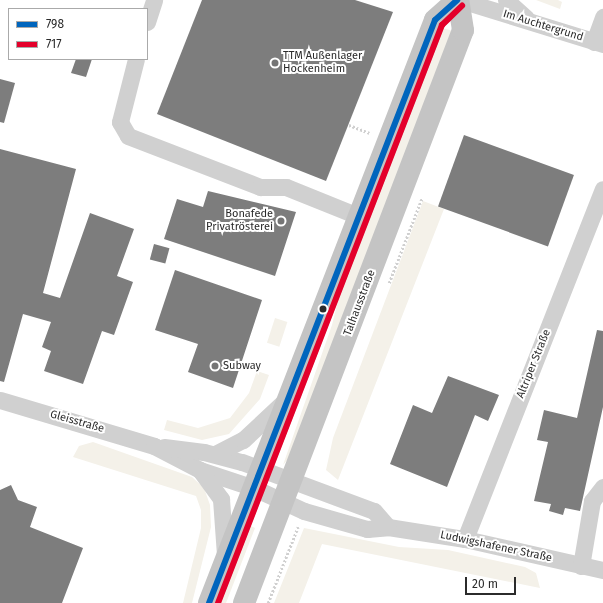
<!DOCTYPE html>
<html>
<head>
<meta charset="utf-8">
<style>
  body { margin:0 }
  #map { position:relative; width:603px; height:603px; overflow:hidden; background:#fff; font-family:"Fira Sans",sans-serif }
  div>[style] { position:absolute }
  .green>* { inset:0; background:#f4f1e9; transform-origin:0 0 }
  .building>* { inset:0; background:#7d7d7d; transform-origin:0 0 }
  .path>* { height:2.5px; margin-top:-1.25px; transform-origin:0; background:repeating-linear-gradient(90deg,#d0d0d0 0 2px,transparent 0 4px) }
  .minor>* { height:17px; margin:-8.5px; padding:0 8.5px; transform-origin:8.5px; border-radius:8.5px; background:#d0d0d0 }
  .major>* { height:22px; margin:-11px; padding:0 11px; transform-origin:11px; border-radius:11px; background:#c4c4c4 }
  .bus-1>* { height:6px; margin:-3px; padding:0 3px; transform-origin:3px; border-radius:3px; background:#0065bd }
  .bus-2>* { height:6px; margin:-3px; padding:0 3px; transform-origin:3px; border-radius:3px; background:#e4002b }
  .dots>* { width:11px; height:11px; translate:-50% -50%; box-sizing:border-box; border:2px solid #fff; border-radius:50% }
  span { translate:-50% -50%; white-space:nowrap; text-align:center; line-height:1.15; -webkit-text-stroke:4px #fff; paint-order:stroke }
  .street-label { font-size:11px; color:#2b2b2b }
  .poi-label { font-size:11px; color:#2b2b2b }
  .left { translate:0 -50%; text-align:left }
  .right { translate:-100% -50%; text-align:right }
  .legend { position:absolute; left:8px; top:8px; width:140px; height:52px; box-sizing:border-box; background:#fff; border:1px solid #aaa; margin:0; padding:5px 7px; list-style:none; font-size:12px; color:#2b2b2b }
  .legend li { display:flex; align-items:center; gap:8px; height:20px }
  .legend b { width:20px; border:1px solid #aaa }
  .scale { position:absolute; left:465px; top:577px; width:51px; height:18px; box-sizing:border-box; border:2px solid #2b2b2b; border-top:0; padding-left:5px; font-size:12px; line-height:14px; white-space:nowrap; color:#2b2b2b; -webkit-text-stroke:3px #fff; paint-order:stroke }
</style>
</head>
<body>
<div id="map">
  <div class="green">
    <div style="clip-path:polygon(536px 0,558px 0,562px 2px,560px 9px)"></div>
    <div style="clip-path:polygon(439px 27px,453px 31px,289px 458px,283px 465px,332px 325px,348px 260px)"></div>
    <div style="clip-path:polygon(423px 201px,444px 209px,338px 480px,326px 470px,333px 438px)"></div>
    <div style="left:275px;top:318px;width:13px;height:26px;rotate:18deg"></div>
    <div style="clip-path:polygon(257px 371px,269px 375px,260px 399px,229px 434px,202px 440px,164px 430px,167px 420px,198px 428px,230px 418px,249px 393px)"></div>
    <div style="clip-path:polygon(93px 442px,192px 477px,204px 488px,210px 505px,211px 527px,192px 603px,183px 603px,201px 528px,201px 510px,196px 496px,73px 457px,79px 446px)"></div>
    <div style="clip-path:polygon(249px 525px,255px 528px,226px 603px,220px 603px)"></div>
    <div style="clip-path:polygon(304px 528px,399px 547px,448px 550px,525px 567px,536px 573px,540px 588px,322px 544px,299px 603px,274px 603px)"></div>
  </div>
  <div class="building">
    <div style="clip-path:polygon(202px 0,355px 0,393px 12px,326px 181px,157px 114px)"></div>
    <div style="clip-path:polygon(76px 59px,92px 59px,86px 77px,71px 73px)"></div>
    <div style="clip-path:polygon(0 79px,15px 83px,4px 123px,0 122px)"></div>
    <div style="left:464px;top:135px;width:117px;height:76px;rotate:20deg"></div>
    <div style="clip-path:polygon(0 149px,76px 169px,43px 293px,60px 298px,90px 213px,134px 229px,117px 276px,133px 282px,114px 335px,102px 331px,83px 384px,44px 371px,51px 351px,42px 347px,51px 322px,23px 314px,4px 382px,0 381px)"></div>
    <div style="clip-path:polygon(208px 191px,296px 212px,275px 276px,164px 239px,177px 199px,203px 207px)"></div>
    <div style="left:154px;top:244px;width:16px;height:16px;rotate:15deg"></div>
    <div style="clip-path:polygon(175px 270px,262px 300px,233px 388px,188px 372px,198px 344px,155px 330px)"></div>
    <div style="clip-path:polygon(597px 330px,603px 331px,603px 407px,580px 511px,565px 508px,563px 515px,549px 511px,551px 504px,534px 501px,548px 442px,537px 440px,544px 410px,577px 418px)"></div>
    <div style="clip-path:polygon(448px 376px,499px 395px,488px 421px,475px 415px,447px 487px,390px 464px,413px 405px,432px 413px)"></div>
    <div style="clip-path:polygon(11px 485px,18px 500px,37px 507px,30px 527px,83px 548px,62px 603px,0 603px,0 490px)"></div>
  </div>
  <div class="path">
    <div style="left:349px;top:125px;width:22px;rotate:21deg"></div>
    <div style="left:389px;top:283px;width:91px;rotate:-68.8deg"></div>
    <div style="left:268px;top:603px;width:82px;rotate:-68.5deg"></div>
  </div>
  <div class="minor">
    <div style="left:460px;top:0;width:150px;rotate:17.1deg"></div>
    <div style="left:506px;top:0;width:27px;rotate:42deg"></div>
    <div style="left:147px;top:22px;width:23px;rotate:-72deg"></div>
    <div style="left:594px;top:42px;width:27px;rotate:-70deg"></div>
    <div style="left:136px;top:59px;width:65px;rotate:104.3deg"></div>
    <div style="left:120px;top:122px;width:16px;rotate:60deg"></div>
    <div style="left:128px;top:136px;width:142px;rotate:21.1deg"></div>
    <div style="left:260px;top:187px;width:26px"></div>
    <div style="left:286px;top:187px;width:78px;rotate:21.9deg"></div>
    <div style="left:0;top:400px;width:161px;rotate:16.6deg"></div>
    <div style="left:154px;top:446px;width:52px;rotate:27.6deg"></div>
    <div style="left:200px;top:470px;width:57px;rotate:18.4deg"></div>
    <div style="left:254px;top:488px;width:55px;rotate:24.7deg"></div>
    <div style="left:304px;top:511px;width:66px;rotate:15.9deg"></div>
    <div style="left:367px;top:529px;width:21px;rotate:-5deg"></div>
    <div style="left:388px;top:527px;width:78px;rotate:8.9deg"></div>
    <div style="left:465px;top:539px;width:141px;rotate:12.7deg"></div>
    <div style="left:164px;top:447px;width:40px;rotate:7.1deg"></div>
    <div style="left:204px;top:452px;width:39px;rotate:15deg"></div>
    <div style="left:242px;top:462px;width:141px;rotate:20.4deg"></div>
    <div style="left:374px;top:511px;width:21px;rotate:49deg"></div>
    <div style="left:215px;top:454px;width:31px;rotate:-27deg"></div>
    <div style="left:243px;top:440px;width:60px;rotate:-43deg"></div>
    <div style="left:200px;top:470px;width:36px;rotate:54deg"></div>
    <div style="left:221px;top:499px;width:56px;rotate:85.9deg"></div>
    <div style="left:465px;top:539px;width:376px;rotate:-68.5deg"></div>
    <div style="left:581px;top:566px;width:66px;rotate:-80.4deg"></div>
    <div style="left:592px;top:501px;width:18px;rotate:-52deg"></div>
  </div>
  <div class="major">
    <div style="left:209px;top:603px;width:625px;rotate:-68.81deg"></div>
    <div style="left:435px;top:20px;width:30px;rotate:-42deg"></div>
    <div style="left:244px;top:603px;width:613px;rotate:-69.08deg"></div>
    <div style="left:463px;top:30px;width:30px;rotate:-99deg"></div>
  </div>
  <div class="bus-1">
    <div style="left:209px;top:603px;width:625px;rotate:-68.81deg"></div>
    <div style="left:435px;top:20px;width:30px;rotate:-42deg"></div>
  </div>
  <div class="bus-2">
    <div style="left:218px;top:603px;width:620px;rotate:-68.82deg"></div>
    <div style="left:442px;top:25px;width:28px;rotate:-44deg"></div>
  </div>
  <div class="dots">
    <div style="left:275px;top:63px;background:#757575"></div>
    <div style="left:281px;top:221px;background:#757575"></div>
    <div style="left:323px;top:309px;background:#2b2b2b"></div>
    <div style="left:215px;top:366px;background:#757575"></div>
  </div>
  <div class="street-label">
    <span style="left:543px;top:26px;rotate:17deg">Im Auchtergrund</span>
    <span style="left:360px;top:303px;rotate:-69deg">Talhausstraße</span>
    <span style="left:534px;top:364px;rotate:-68deg">Altriper Straße</span>
    <span style="left:77px;top:422px;rotate:16deg">Gleisstraße</span>
    <span style="left:496px;top:547px;rotate:12deg">Ludwigshafener Straße</span>
  </div>
  <div class="poi-label">
    <span class="left" style="left:283px;top:63px">TTM Außenlager<br>Hockenheim</span>
    <span class="right" style="left:273px;top:221px">Bonafede<br>Privatrösterei</span>
    <span class="left" style="left:223px;top:366px">Subway</span>
  </div>
  <ul class="legend">
  <li><b style="height:5px;background:#0065bd"></b>798</li>
  <li><b style="height:5px;background:#e4002b"></b>717</li>
  </ul>
  <div class="scale">20 m</div>
</div>
</body>
</html>
